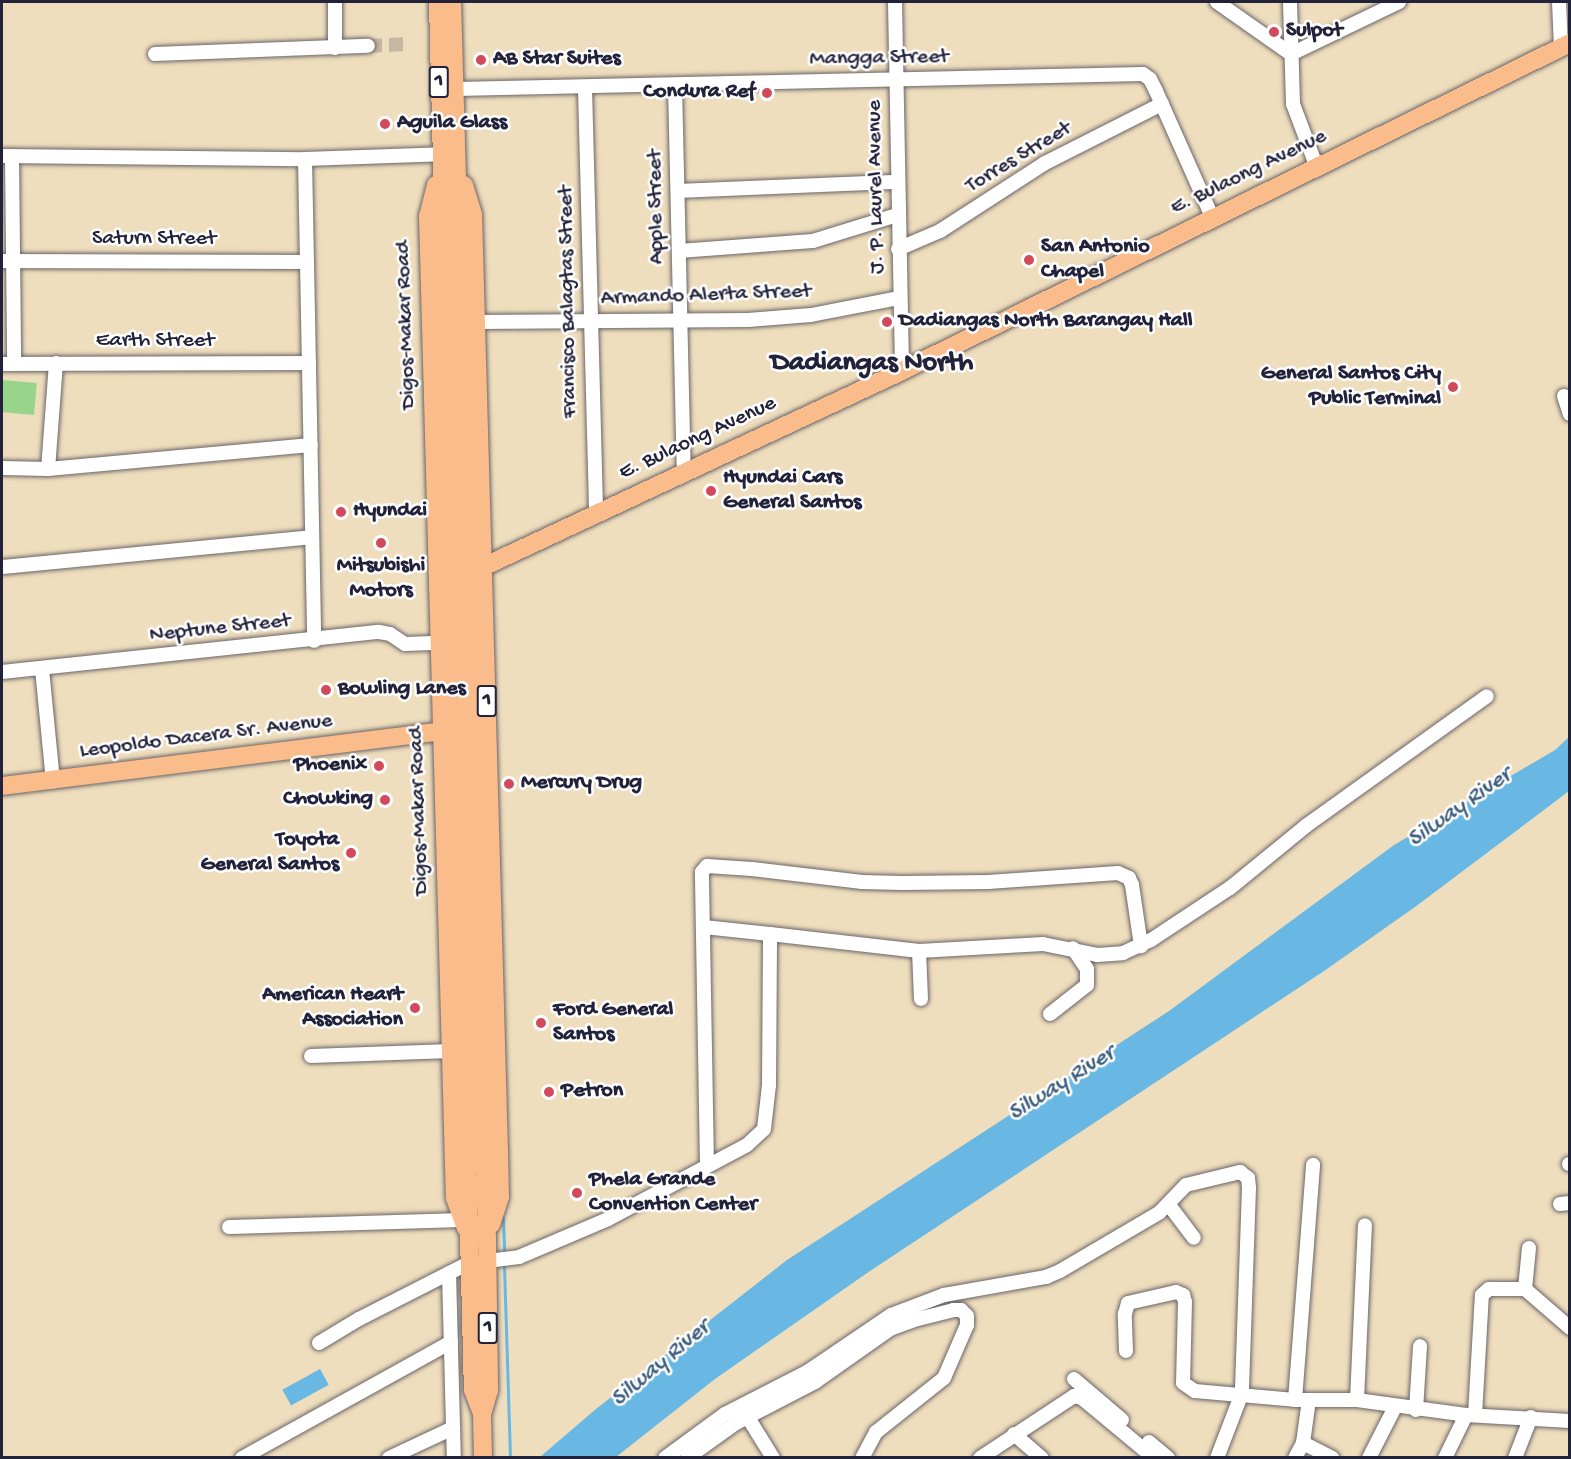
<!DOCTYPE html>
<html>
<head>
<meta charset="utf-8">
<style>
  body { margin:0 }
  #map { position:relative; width:1571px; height:1459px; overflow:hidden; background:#efdebd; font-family:"Gochi Hand",sans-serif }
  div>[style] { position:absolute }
  .green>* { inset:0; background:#98d58a; transform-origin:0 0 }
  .water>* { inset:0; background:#68b8e3; transform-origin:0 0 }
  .stream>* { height:3px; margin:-1.5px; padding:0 1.5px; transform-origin:1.5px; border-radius:1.5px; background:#68b8e3 }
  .minor-tunnel>* { height:14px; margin-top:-7px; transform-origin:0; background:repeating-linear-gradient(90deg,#c6b8a3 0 14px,transparent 0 21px) }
  .roads { filter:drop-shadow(0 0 2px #6a6468) drop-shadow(0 0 2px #6a6468) }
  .minor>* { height:14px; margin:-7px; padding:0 7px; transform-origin:7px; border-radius:7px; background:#fff }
  .major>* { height:18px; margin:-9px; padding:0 9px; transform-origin:9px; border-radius:9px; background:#f9bc8a }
  .dots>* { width:16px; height:16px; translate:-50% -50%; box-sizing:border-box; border:3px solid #fff; border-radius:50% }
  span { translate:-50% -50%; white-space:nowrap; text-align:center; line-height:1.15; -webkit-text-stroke:5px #fff; paint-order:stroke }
  .shield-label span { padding:2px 4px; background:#fff; border:2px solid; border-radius:4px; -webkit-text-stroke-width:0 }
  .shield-label { font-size:21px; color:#22223b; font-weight:700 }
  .poi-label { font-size:22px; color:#22223b; font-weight:700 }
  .left { translate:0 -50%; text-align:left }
  .right { translate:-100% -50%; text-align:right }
  .street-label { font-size:22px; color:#22223b }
  .water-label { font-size:24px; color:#3e5e7e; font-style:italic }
  .district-label { font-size:28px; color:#22223b; font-weight:700 }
  .frame { position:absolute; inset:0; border:3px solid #22223b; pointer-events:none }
</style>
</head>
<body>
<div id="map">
  <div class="green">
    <div style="left:2px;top:380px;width:35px;height:32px;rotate:5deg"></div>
  </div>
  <div class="water">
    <div style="clip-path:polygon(1569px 737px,1569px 791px,1415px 907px,1324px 971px,870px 1271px,715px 1379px,616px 1457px,540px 1457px,596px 1409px,787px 1260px,1169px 1011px,1394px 845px,1555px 750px)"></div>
    <div style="left:320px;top:1369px;width:18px;height:43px;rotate:61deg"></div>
  </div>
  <div class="stream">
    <div style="left:503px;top:1218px;width:36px;rotate:88deg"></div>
    <div style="left:504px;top:1266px;width:192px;rotate:88.2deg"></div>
  </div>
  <div class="minor-tunnel">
    <div style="left:368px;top:46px;width:38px;rotate:-3deg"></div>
  </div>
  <div class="roads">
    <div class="minor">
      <div style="left:335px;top:2px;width:46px;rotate:90deg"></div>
      <div style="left:895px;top:2px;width:369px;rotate:88.9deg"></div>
      <div style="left:1217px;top:2px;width:90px;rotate:35.1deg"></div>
      <div style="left:1291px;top:54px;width:120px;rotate:-25.7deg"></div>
      <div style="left:1290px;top:2px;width:102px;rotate:88.3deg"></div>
      <div style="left:1293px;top:104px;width:68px;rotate:69.4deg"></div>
      <div style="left:1559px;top:2px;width:45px;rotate:87.5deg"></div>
      <div style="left:155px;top:54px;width:213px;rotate:-2.2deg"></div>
      <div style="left:675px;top:85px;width:387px;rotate:88.7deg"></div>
      <div style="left:585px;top:88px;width:426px;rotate:88.5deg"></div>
      <div style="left:456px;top:89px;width:687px;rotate:-1.25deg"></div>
      <div style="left:1143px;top:74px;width:9px;rotate:36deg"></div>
      <div style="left:1150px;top:79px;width:13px;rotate:63deg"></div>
      <div style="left:1156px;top:91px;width:138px;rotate:66deg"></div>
      <div style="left:2px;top:156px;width:303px;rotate:0.6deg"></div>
      <div style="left:305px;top:159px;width:144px;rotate:-2deg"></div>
      <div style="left:12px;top:156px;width:207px;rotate:89.4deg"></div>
      <div style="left:305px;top:159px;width:482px;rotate:88.9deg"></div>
      <div style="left:678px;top:191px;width:219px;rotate:-2.4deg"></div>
      <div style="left:898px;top:249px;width:46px;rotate:-23.2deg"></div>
      <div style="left:940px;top:231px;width:125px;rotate:-32.9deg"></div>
      <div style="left:1045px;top:163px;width:131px;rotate:-26.8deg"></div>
      <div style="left:679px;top:251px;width:134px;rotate:-4.3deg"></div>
      <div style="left:813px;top:241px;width:88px;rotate:-17.2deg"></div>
      <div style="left:2px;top:261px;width:305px;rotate:0.2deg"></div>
      <div style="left:476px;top:322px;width:272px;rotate:-0.4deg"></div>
      <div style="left:748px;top:320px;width:63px;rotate:-4.5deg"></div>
      <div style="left:811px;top:315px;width:90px;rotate:-10.9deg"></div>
      <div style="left:56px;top:363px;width:106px;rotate:94.3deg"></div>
      <div style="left:48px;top:469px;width:264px;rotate:-5.2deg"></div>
      <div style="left:2px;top:364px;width:307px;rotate:-0.2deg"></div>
      <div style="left:1564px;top:396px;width:19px;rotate:72deg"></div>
      <div style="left:2px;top:468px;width:46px;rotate:1.2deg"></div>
      <div style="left:2px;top:567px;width:311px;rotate:-5.5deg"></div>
      <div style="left:42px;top:669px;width:113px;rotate:84.4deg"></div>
      <div style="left:2px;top:672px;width:379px;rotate:-6.1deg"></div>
      <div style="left:379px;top:632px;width:11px;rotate:10deg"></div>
      <div style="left:390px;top:634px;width:18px;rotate:34deg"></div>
      <div style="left:405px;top:644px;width:35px;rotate:-2deg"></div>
      <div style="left:704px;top:927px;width:66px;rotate:6.1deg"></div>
      <div style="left:919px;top:951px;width:48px;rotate:87.6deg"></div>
      <div style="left:1050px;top:1014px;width:47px;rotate:-38.1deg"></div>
      <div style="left:1087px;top:985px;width:16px;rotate:-90deg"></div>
      <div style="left:1087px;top:969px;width:25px;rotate:-124deg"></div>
      <div style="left:311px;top:1056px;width:140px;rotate:-2deg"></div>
      <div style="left:1569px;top:1164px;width:1px"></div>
      <div style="left:707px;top:1165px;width:293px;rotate:-91deg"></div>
      <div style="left:702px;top:872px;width:8px;rotate:-50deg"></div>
      <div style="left:707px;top:866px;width:45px;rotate:3.8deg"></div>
      <div style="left:752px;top:869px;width:111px;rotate:6.7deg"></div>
      <div style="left:862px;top:882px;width:40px;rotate:1.4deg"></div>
      <div style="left:902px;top:883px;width:86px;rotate:-0.7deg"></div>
      <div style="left:988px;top:882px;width:130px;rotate:-4deg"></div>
      <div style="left:1118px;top:873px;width:12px;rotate:24deg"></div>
      <div style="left:1129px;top:878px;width:8px;rotate:67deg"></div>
      <div style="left:1132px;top:885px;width:62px;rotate:81.6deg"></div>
      <div style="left:1560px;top:1204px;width:10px;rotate:-6deg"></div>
      <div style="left:1169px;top:1205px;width:41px;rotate:52.9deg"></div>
      <div style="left:229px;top:1227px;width:234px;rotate:-1.7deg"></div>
      <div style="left:1529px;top:1248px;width:41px;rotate:95.6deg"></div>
      <div style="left:1525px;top:1289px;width:60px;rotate:40.9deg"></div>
      <div style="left:487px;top:1261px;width:32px;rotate:-7deg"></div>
      <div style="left:519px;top:1257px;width:97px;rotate:-23.1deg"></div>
      <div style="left:608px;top:1219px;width:157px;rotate:-28deg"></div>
      <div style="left:747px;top:1145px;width:23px;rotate:-43deg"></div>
      <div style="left:764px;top:1129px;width:44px;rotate:-83.5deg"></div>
      <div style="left:769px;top:1085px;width:151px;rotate:-89.6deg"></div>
      <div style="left:770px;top:934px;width:150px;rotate:6.5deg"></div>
      <div style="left:919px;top:951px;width:124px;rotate:-3.2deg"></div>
      <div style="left:1043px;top:944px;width:55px;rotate:11.5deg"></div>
      <div style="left:1097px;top:955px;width:26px;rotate:-4deg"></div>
      <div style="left:1123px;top:953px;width:31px;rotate:-25deg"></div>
      <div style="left:1151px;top:940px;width:95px;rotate:-33.4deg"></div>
      <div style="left:1230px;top:888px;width:99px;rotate:-39.3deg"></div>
      <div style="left:1307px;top:825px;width:221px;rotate:-35.6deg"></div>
      <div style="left:449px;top:1273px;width:185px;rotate:88.5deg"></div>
      <div style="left:319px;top:1343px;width:47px;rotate:-31deg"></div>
      <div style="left:359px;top:1319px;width:126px;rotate:-27deg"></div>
      <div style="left:1126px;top:1351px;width:37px;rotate:-92deg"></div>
      <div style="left:1125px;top:1314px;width:11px;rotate:-75deg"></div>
      <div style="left:1128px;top:1303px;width:49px;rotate:-12.9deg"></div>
      <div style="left:1176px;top:1292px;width:8px;rotate:23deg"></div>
      <div style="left:1183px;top:1295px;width:7px;rotate:74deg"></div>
      <div style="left:1185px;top:1302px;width:81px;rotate:91.4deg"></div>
      <div style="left:1183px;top:1383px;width:14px;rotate:34deg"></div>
      <div style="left:1195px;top:1391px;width:100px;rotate:5.1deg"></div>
      <div style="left:1295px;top:1400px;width:62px"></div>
      <div style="left:1357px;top:1400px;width:110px;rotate:7.8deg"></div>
      <div style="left:1466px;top:1415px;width:104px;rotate:3.3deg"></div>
      <div style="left:1074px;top:1379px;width:63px;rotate:40.5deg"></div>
      <div style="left:1295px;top:1400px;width:236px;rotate:-85.6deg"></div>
      <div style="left:1357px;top:1400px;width:175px;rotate:-87.4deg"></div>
      <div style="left:1416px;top:1410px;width:64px;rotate:-86.4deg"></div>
      <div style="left:1475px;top:1415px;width:120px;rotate:-86.7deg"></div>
      <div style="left:1482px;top:1295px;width:9px;rotate:-41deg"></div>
      <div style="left:1489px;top:1289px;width:36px"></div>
      <div style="left:747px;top:1416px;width:49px;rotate:58.2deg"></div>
      <div style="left:1014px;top:1434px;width:37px;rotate:41deg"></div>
      <div style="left:1149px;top:1442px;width:25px;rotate:40deg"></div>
      <div style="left:1303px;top:1443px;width:33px;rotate:27deg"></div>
      <div style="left:242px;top:1458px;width:239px;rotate:-29deg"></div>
      <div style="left:389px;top:1458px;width:71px;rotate:-25.1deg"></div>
      <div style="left:665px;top:1458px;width:74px;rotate:-36.3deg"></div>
      <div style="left:725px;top:1414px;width:92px;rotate:-27.1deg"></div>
      <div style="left:807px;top:1372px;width:102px;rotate:-34.2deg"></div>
      <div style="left:891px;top:1315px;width:57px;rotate:-20.7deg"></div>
      <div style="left:944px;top:1295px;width:104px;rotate:-10deg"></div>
      <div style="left:1046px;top:1277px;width:15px;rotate:-23deg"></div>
      <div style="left:1060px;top:1271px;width:115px;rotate:-30.4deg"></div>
      <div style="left:1159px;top:1213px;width:39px;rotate:-46deg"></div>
      <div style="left:1186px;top:1185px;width:56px;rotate:-13.5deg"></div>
      <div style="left:1240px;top:1172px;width:10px;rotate:37deg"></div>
      <div style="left:1248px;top:1178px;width:10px;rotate:84deg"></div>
      <div style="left:1249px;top:1188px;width:205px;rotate:92deg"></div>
      <div style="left:1242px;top:1393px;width:70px;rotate:111deg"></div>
      <div style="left:687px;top:1458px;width:60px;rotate:-35.5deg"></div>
      <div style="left:736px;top:1423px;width:89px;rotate:-27.4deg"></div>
      <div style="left:815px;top:1382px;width:92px;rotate:-35.2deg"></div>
      <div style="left:890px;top:1329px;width:30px;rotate:-20deg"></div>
      <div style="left:918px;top:1319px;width:36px;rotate:-14deg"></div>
      <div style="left:953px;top:1310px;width:8px"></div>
      <div style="left:961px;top:1310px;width:8px;rotate:45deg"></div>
      <div style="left:967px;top:1316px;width:9px;rotate:90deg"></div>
      <div style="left:967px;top:1325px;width:58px;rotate:113.5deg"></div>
      <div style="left:944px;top:1378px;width:87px;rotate:141.5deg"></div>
      <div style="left:876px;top:1432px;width:30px;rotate:118deg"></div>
      <div style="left:980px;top:1458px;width:113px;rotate:-33.4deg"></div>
      <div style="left:1074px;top:1396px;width:8px;rotate:14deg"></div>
      <div style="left:1082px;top:1398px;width:94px;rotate:39.8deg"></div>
      <div style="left:1295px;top:1458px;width:17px;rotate:-62deg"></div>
      <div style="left:1303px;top:1443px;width:43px;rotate:-82.1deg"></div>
      <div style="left:1369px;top:1458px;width:57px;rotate:-63deg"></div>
      <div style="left:1445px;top:1458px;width:48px;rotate:-64deg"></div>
      <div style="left:1515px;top:1458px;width:44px;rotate:-68.7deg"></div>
    </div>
    <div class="major">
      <div style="left:438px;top:2px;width:1388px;rotate:88.56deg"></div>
      <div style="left:473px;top:1390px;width:26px;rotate:69deg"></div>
      <div style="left:482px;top:1414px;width:44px;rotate:88.7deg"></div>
      <div style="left:452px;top:2px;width:1238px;rotate:88.38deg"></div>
      <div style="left:487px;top:1240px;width:150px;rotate:89.2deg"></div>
      <div style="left:489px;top:1390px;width:25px;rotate:106deg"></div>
      <div style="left:436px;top:185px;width:32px;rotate:104deg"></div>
      <div style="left:428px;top:216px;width:982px;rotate:88.43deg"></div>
      <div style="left:455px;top:1198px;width:32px;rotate:70deg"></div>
      <div style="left:464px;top:185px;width:31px;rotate:73deg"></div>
      <div style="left:473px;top:215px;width:936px;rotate:88.41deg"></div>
      <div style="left:499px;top:1151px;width:46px;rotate:88.8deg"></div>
      <div style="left:500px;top:1197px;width:29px;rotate:108deg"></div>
      <div style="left:438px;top:588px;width:512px;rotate:-25.06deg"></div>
      <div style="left:902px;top:371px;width:744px;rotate:-26.15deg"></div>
      <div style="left:2px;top:786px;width:453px;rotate:-7.1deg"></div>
    </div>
  </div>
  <div class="dots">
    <div style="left:1274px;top:32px;background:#d1495b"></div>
    <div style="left:481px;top:60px;background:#d1495b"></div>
    <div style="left:767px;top:93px;background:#d1495b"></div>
    <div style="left:385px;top:124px;background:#d1495b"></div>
    <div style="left:1029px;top:260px;background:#d1495b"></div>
    <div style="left:887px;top:322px;background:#d1495b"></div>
    <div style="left:1453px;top:387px;background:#d1495b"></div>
    <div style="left:711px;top:491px;background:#d1495b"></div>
    <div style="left:341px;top:512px;background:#d1495b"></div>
    <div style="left:381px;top:543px;background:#d1495b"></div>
    <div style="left:326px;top:690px;background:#d1495b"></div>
    <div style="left:379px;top:766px;background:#d1495b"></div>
    <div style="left:509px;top:784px;background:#d1495b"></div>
    <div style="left:385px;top:800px;background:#d1495b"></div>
    <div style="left:351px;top:853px;background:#d1495b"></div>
    <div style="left:415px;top:1008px;background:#d1495b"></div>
    <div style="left:541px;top:1023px;background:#d1495b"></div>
    <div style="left:549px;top:1092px;background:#d1495b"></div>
    <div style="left:577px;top:1193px;background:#d1495b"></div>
  </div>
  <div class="shield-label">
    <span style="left:439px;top:82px">1</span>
    <span style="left:487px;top:701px">1</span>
    <span style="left:488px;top:1328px">1</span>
  </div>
  <div class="poi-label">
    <span class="left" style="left:1286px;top:32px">Sulpot</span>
    <span class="left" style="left:493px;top:60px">AB Star Suites</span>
    <span class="right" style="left:755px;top:93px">Condura Ref</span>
    <span class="left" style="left:397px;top:124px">Aguila Glass</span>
    <span class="left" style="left:1041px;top:260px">San Antonio<br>Chapel</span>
    <span class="left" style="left:899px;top:322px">Dadiangas North Barangay Hall</span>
    <span class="right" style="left:1441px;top:387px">General Santos City<br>Public Terminal</span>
    <span class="left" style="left:723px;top:491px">Hyundai Cars<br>General Santos</span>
    <span class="left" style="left:353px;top:512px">Hyundai</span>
    <span style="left:381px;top:579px">Mitsubishi<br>Motors</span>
    <span class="left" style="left:338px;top:690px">Bowling Lanes</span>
    <span class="right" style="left:367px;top:766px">Phoenix</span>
    <span class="left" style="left:521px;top:784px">Mercury Drug</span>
    <span class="right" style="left:373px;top:800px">Chowking</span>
    <span class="right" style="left:339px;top:853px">Toyota<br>General Santos</span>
    <span class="right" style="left:403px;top:1008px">American Heart<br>Association</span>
    <span class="left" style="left:553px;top:1023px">Ford General<br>Santos</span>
    <span class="left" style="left:561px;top:1092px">Petron</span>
    <span class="left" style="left:589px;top:1193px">Phela Grande<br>Convention Center</span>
  </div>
  <div class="street-label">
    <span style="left:879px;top:59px;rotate:-1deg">Mangga Street</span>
    <span style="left:1019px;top:158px;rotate:-31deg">Torres Street</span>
    <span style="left:1249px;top:173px;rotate:-26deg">E. Bulaong Avenue</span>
    <span style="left:877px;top:187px;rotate:-91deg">J. P. Laurel Avenue</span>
    <span style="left:657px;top:207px;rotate:-91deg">Apple Street</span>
    <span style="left:154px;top:240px">Saturn Street</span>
    <span style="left:706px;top:296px;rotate:-2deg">Armando Alerta Street</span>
    <span style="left:569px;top:302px;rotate:-91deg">Francisco Balagtas Street</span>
    <span style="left:407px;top:325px;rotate:-92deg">Digos-Makar Road</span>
    <span style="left:155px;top:342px">Earth Street</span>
    <span style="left:698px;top:439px;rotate:-25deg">E. Bulaong Avenue</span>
    <span style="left:220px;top:629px;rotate:-6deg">Neptune Street</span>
    <span style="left:206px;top:737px;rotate:-7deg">Leopoldo Dacera Sr. Avenue</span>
    <span style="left:420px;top:811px;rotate:-92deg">Digos-Makar Road</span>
  </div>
  <div class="water-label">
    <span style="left:1460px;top:808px;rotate:-35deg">Silway River</span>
    <span style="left:1062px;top:1084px;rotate:-32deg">Silway River</span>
    <span style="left:661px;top:1364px;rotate:-40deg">Silway River</span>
  </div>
  <div class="district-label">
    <span style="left:872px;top:364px">Dadiangas North</span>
  </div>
  <div class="frame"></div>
</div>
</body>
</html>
